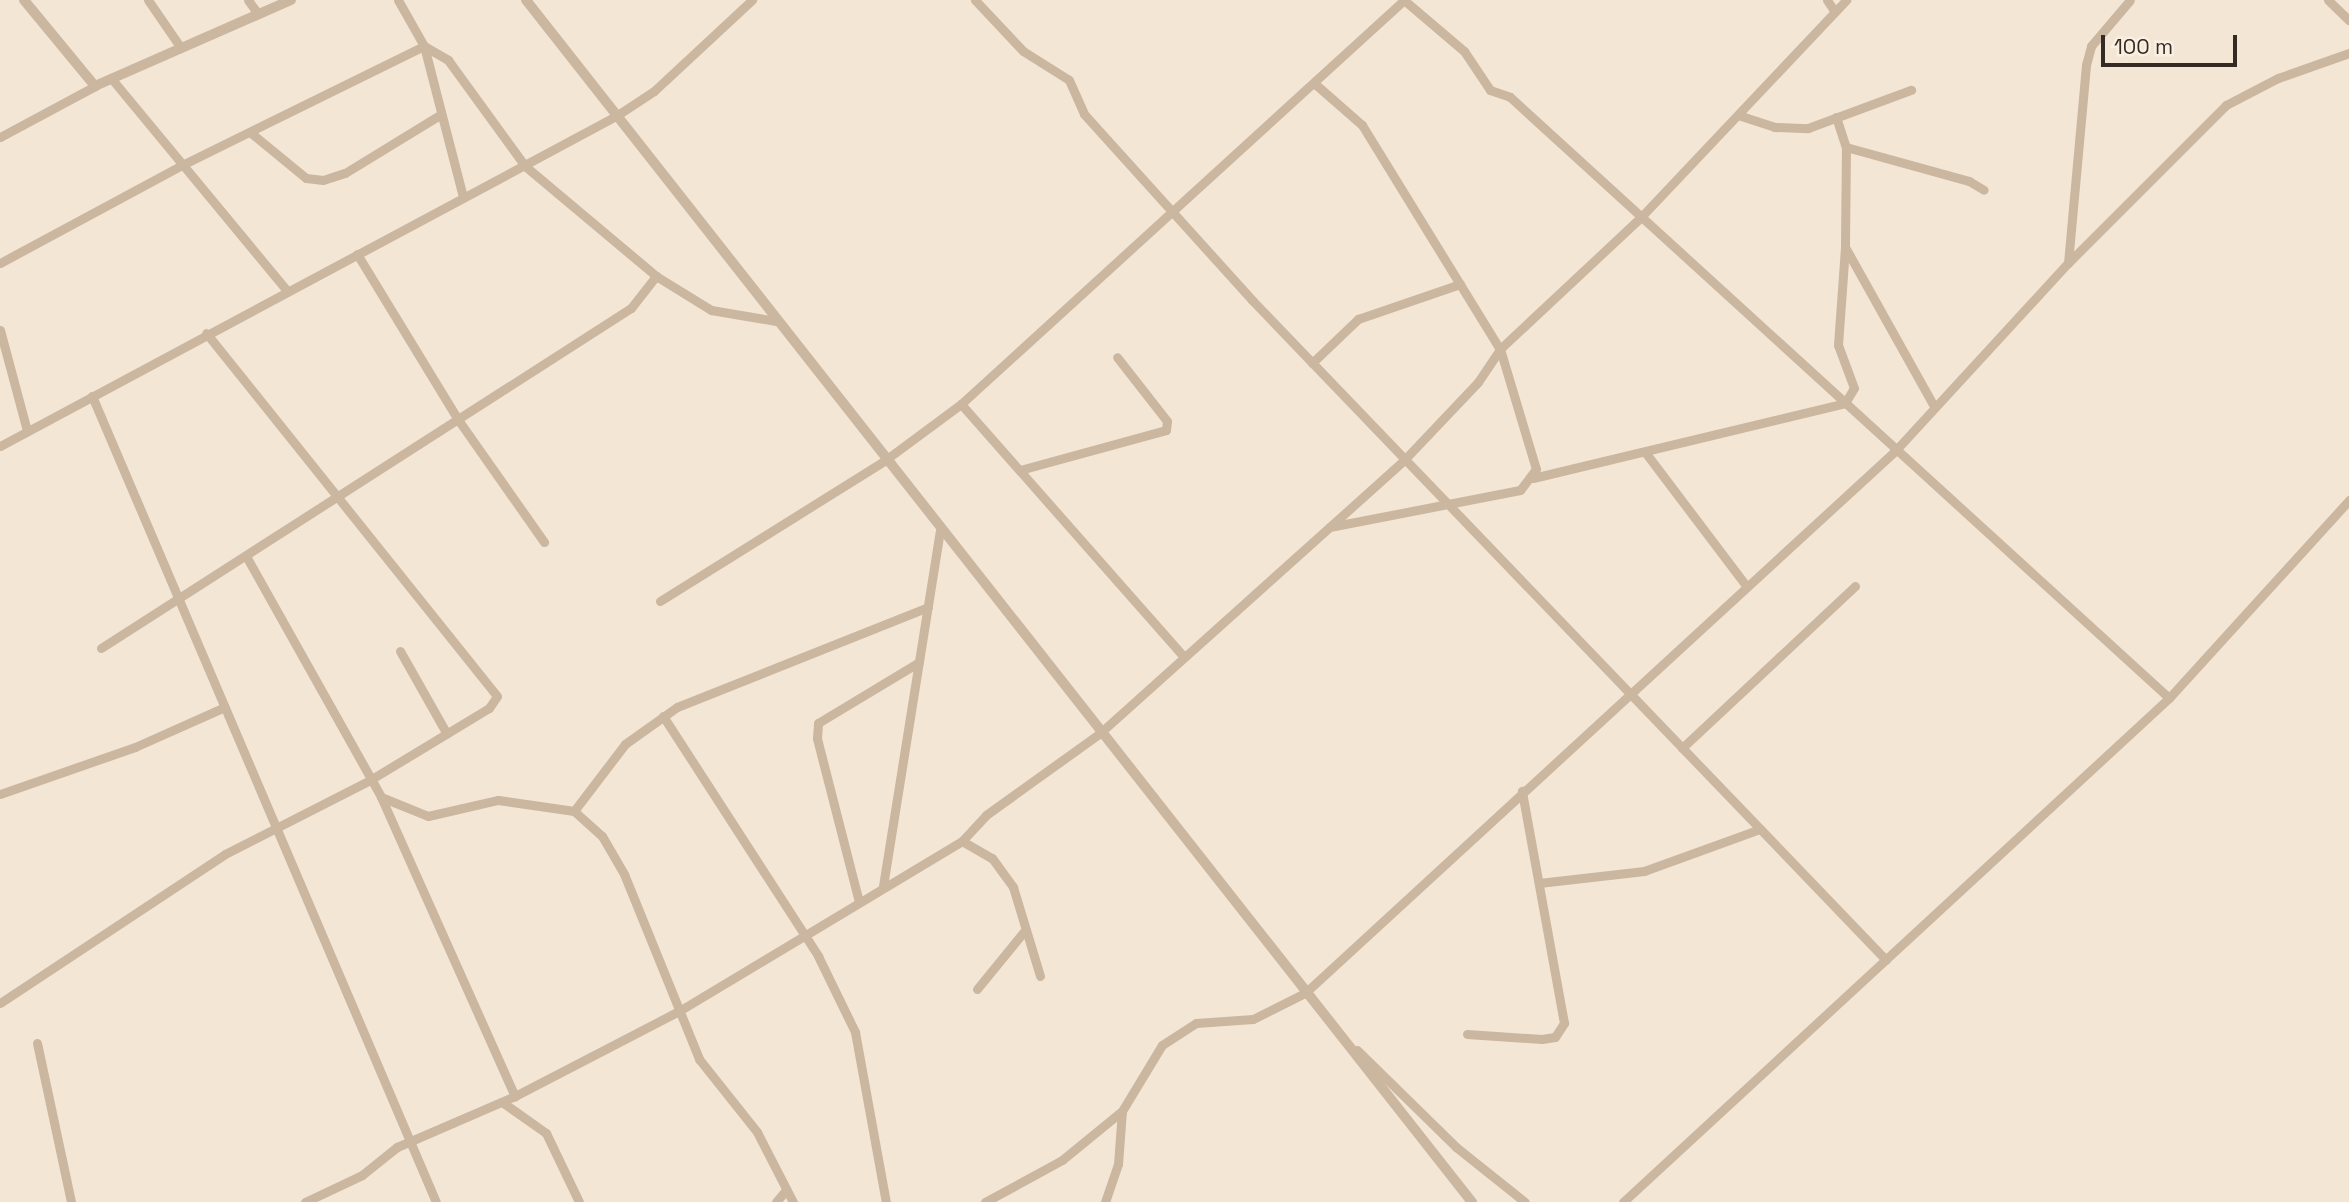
<!DOCTYPE html>
<html>
<head>
<meta charset="utf-8">
<style>
  body { margin:0 }
  #map { position:relative; width:2349px; height:1202px; overflow:hidden; background:#f3e6d5; font-family:"Space Grotesk",sans-serif }
  div>[style] { position:absolute }
  .minor>* { height:9px; margin:-4.5px; padding:0 4.5px; transform-origin:4.5px; border-radius:4.5px; background:#cbb6a0 }
  .tertiary>* { height:10px; margin:-5px; padding:0 5px; transform-origin:5px; border-radius:5px; background:#cbb6a0 }
  span { translate:-50% -50%; white-space:nowrap; text-align:center; line-height:1.15; -webkit-text-stroke:7px #faf0e1; paint-order:stroke }
  .scale { position:absolute; left:2101px; top:35px; width:136px; height:32px; box-sizing:border-box; border:4px solid #352a24; border-top:0; padding-left:9px; font-size:21px; line-height:24px; white-space:nowrap; color:#352a24; -webkit-text-stroke:5px #faf0e1; paint-order:stroke }
</style>
</head>
<body>
<div id="map">
  <div class="minor">
    <div style="left:148px;top:0;width:58px;rotate:55.5deg"></div>
    <div style="left:248px;top:0;width:17px;rotate:54deg"></div>
    <div style="left:398px;top:0;width:53px;rotate:60.5deg"></div>
    <div style="left:424px;top:46px;width:156px;rotate:75.5deg"></div>
    <div style="left:975px;top:0;width:70px;rotate:46.7deg"></div>
    <div style="left:1023px;top:51px;width:54px;rotate:32.2deg"></div>
    <div style="left:1069px;top:80px;width:37px;rotate:66deg"></div>
    <div style="left:1084px;top:114px;width:251px;rotate:47.9deg"></div>
    <div style="left:1252px;top:300px;width:915px;rotate:46.15deg"></div>
    <div style="left:1404px;top:0;width:79px;rotate:40.4deg"></div>
    <div style="left:1464px;top:51px;width:47px;rotate:56.3deg"></div>
    <div style="left:1490px;top:90px;width:21px;rotate:19deg"></div>
    <div style="left:1510px;top:97px;width:892px;rotate:42.36deg"></div>
    <div style="left:1827px;top:0;width:14px;rotate:56deg"></div>
    <div style="left:2328px;top:0;width:29px;rotate:44deg"></div>
    <div style="left:111px;top:78px;width:276px;rotate:50.4deg"></div>
    <div style="left:1314px;top:83px;width:64px;rotate:41.2deg"></div>
    <div style="left:1362px;top:125px;width:263px;rotate:58.4deg"></div>
    <div style="left:1500px;top:349px;width:125px;rotate:73.3deg"></div>
    <div style="left:1536px;top:469px;width:26px;rotate:127deg"></div>
    <div style="left:1520px;top:490px;width:194px;rotate:169deg"></div>
    <div style="left:1738px;top:115px;width:38px;rotate:18deg"></div>
    <div style="left:1774px;top:127px;width:34px;rotate:2deg"></div>
    <div style="left:1808px;top:128px;width:110px;rotate:-20.3deg"></div>
    <div style="left:1836px;top:117px;width:32px;rotate:72deg"></div>
    <div style="left:1846px;top:147px;width:100px;rotate:90.6deg"></div>
    <div style="left:1845px;top:247px;width:184px;rotate:60.8deg"></div>
    <div style="left:251px;top:133px;width:71px;rotate:39.3deg"></div>
    <div style="left:306px;top:178px;width:17px;rotate:7deg"></div>
    <div style="left:323px;top:180px;width:23px;rotate:-18deg"></div>
    <div style="left:345px;top:173px;width:109px;rotate:-31.5deg"></div>
    <div style="left:0;top:137px;width:108px;rotate:-28.2deg"></div>
    <div style="left:1846px;top:147px;width:128px;rotate:15.5deg"></div>
    <div style="left:1969px;top:181px;width:17px;rotate:31deg"></div>
    <div style="left:357px;top:254px;width:196px;rotate:58.6deg"></div>
    <div style="left:459px;top:421px;width:148px;rotate:54.9deg"></div>
    <div style="left:0;top:263px;width:207px;rotate:-28.3deg"></div>
    <div style="left:182px;top:165px;width:270px;rotate:-26.2deg"></div>
    <div style="left:424px;top:46px;width:28px;rotate:30deg"></div>
    <div style="left:448px;top:60px;width:131px;rotate:54deg"></div>
    <div style="left:525px;top:166px;width:171px;rotate:40deg"></div>
    <div style="left:656px;top:276px;width:65px;rotate:31.7deg"></div>
    <div style="left:711px;top:310px;width:66px;rotate:9.6deg"></div>
    <div style="left:2068px;top:263px;width:199px;rotate:-84.8deg"></div>
    <div style="left:2086px;top:65px;width:20px;rotate:-75deg"></div>
    <div style="left:2091px;top:46px;width:60px;rotate:-49.7deg"></div>
    <div style="left:0;top:330px;width:105px;rotate:75deg"></div>
    <div style="left:1312px;top:363px;width:64px;rotate:-43.7deg"></div>
    <div style="left:1358px;top:319px;width:108px;rotate:-18.9deg"></div>
    <div style="left:92px;top:396px;width:876px;rotate:66.89deg"></div>
    <div style="left:961px;top:404px;width:337px;rotate:48.6deg"></div>
    <div style="left:0;top:446px;width:699px;rotate:-28.18deg"></div>
    <div style="left:616px;top:116px;width:45px;rotate:-33.3deg"></div>
    <div style="left:654px;top:91px;width:134px;rotate:-42.9deg"></div>
    <div style="left:1645px;top:452px;width:166px;rotate:52.9deg"></div>
    <div style="left:1020px;top:470px;width:151px;rotate:-15.3deg"></div>
    <div style="left:1166px;top:430px;width:9px;rotate:-84deg"></div>
    <div style="left:1167px;top:421px;width:81px;rotate:-128deg"></div>
    <div style="left:1533px;top:478px;width:321px;rotate:-13.5deg"></div>
    <div style="left:1845px;top:403px;width:17px;rotate:-59deg"></div>
    <div style="left:1854px;top:388px;width:46px;rotate:-110.4deg"></div>
    <div style="left:1838px;top:345px;width:98px;rotate:-85.9deg"></div>
    <div style="left:246px;top:556px;width:276px;rotate:60.7deg"></div>
    <div style="left:381px;top:797px;width:51px;rotate:22deg"></div>
    <div style="left:428px;top:816px;width:72px;rotate:-12.9deg"></div>
    <div style="left:498px;top:800px;width:77px;rotate:8.2deg"></div>
    <div style="left:574px;top:811px;width:38px;rotate:42deg"></div>
    <div style="left:602px;top:836px;width:44px;rotate:59.9deg"></div>
    <div style="left:624px;top:874px;width:200px;rotate:67.9deg"></div>
    <div style="left:699px;top:1059px;width:93px;rotate:51.5deg"></div>
    <div style="left:757px;top:1132px;width:79px;rotate:62.8deg"></div>
    <div style="left:660px;top:601px;width:264px;rotate:-32deg"></div>
    <div style="left:884px;top:461px;width:96px;rotate:-36.5deg"></div>
    <div style="left:961px;top:404px;width:600px;rotate:-42.36deg"></div>
    <div style="left:101px;top:648px;width:630px;rotate:-32.68deg"></div>
    <div style="left:631px;top:308px;width:41px;rotate:-52deg"></div>
    <div style="left:400px;top:651px;width:95px;rotate:60.5deg"></div>
    <div style="left:663px;top:716px;width:286px;rotate:57.1deg"></div>
    <div style="left:818px;top:956px;width:85px;rotate:64deg"></div>
    <div style="left:855px;top:1032px;width:173px;rotate:79.7deg"></div>
    <div style="left:1682px;top:748px;width:237px;rotate:-43.1deg"></div>
    <div style="left:0;top:794px;width:143px;rotate:-19.2deg"></div>
    <div style="left:135px;top:747px;width:98px;rotate:-24deg"></div>
    <div style="left:381px;top:797px;width:328px;rotate:65.9deg"></div>
    <div style="left:574px;top:811px;width:84px;rotate:-52.7deg"></div>
    <div style="left:625px;top:744px;width:64px;rotate:-35.4deg"></div>
    <div style="left:677px;top:707px;width:270px;rotate:-21.7deg"></div>
    <div style="left:962px;top:841px;width:34px;rotate:30deg"></div>
    <div style="left:992px;top:858px;width:36px;rotate:54deg"></div>
    <div style="left:1013px;top:887px;width:93px;rotate:73.1deg"></div>
    <div style="left:1539px;top:883px;width:106px;rotate:-6.5deg"></div>
    <div style="left:1644px;top:871px;width:123px;rotate:-19.9deg"></div>
    <div style="left:883px;top:886px;width:359px;rotate:-80.9deg"></div>
    <div style="left:859px;top:902px;width:169px;rotate:-104.4deg"></div>
    <div style="left:817px;top:738px;width:15px;rotate:-86deg"></div>
    <div style="left:818px;top:723px;width:118px;rotate:-31.1deg"></div>
    <div style="left:977px;top:989px;width:77px;rotate:-50.8deg"></div>
    <div style="left:0;top:1003px;width:270px;rotate:-33.5deg"></div>
    <div style="left:225px;top:854px;width:163px;rotate:-27deg"></div>
    <div style="left:370px;top:780px;width:139px;rotate:-31.2deg"></div>
    <div style="left:489px;top:708px;width:14px;rotate:-56deg"></div>
    <div style="left:497px;top:696px;width:465px;rotate:-128.7deg"></div>
    <div style="left:1467px;top:1034px;width:75px;rotate:3.8deg"></div>
    <div style="left:1542px;top:1039px;width:13px;rotate:-9deg"></div>
    <div style="left:1555px;top:1037px;width:17px;rotate:-57deg"></div>
    <div style="left:1564px;top:1023px;width:236px;rotate:-100.3deg"></div>
    <div style="left:37px;top:1043px;width:163px;rotate:77.9deg"></div>
    <div style="left:1357px;top:1050px;width:139px;rotate:44.4deg"></div>
    <div style="left:1456px;top:1147px;width:88px;rotate:38.6deg"></div>
    <div style="left:502px;top:1102px;width:54px;rotate:35.2deg"></div>
    <div style="left:546px;top:1133px;width:76px;rotate:64.4deg"></div>
    <div style="left:305px;top:1202px;width:63px;rotate:-25.3deg"></div>
    <div style="left:362px;top:1175px;width:45px;rotate:-38.7deg"></div>
    <div style="left:397px;top:1147px;width:129px;rotate:-23.4deg"></div>
    <div style="left:515px;top:1096px;width:185px;rotate:-27.4deg"></div>
    <div style="left:679px;top:1011px;width:330px;rotate:-31deg"></div>
    <div style="left:962px;top:841px;width:35px;rotate:-47deg"></div>
    <div style="left:986px;top:815px;width:140px;rotate:-35.7deg"></div>
    <div style="left:1100px;top:733px;width:410px;rotate:-41.9deg"></div>
    <div style="left:1405px;top:459px;width:106px;rotate:-46.5deg"></div>
    <div style="left:1478px;top:382px;width:40px;rotate:-56deg"></div>
    <div style="left:1500px;top:349px;width:193px;rotate:-43.1deg"></div>
    <div style="left:1641px;top:217px;width:299px;rotate:-46.6deg"></div>
    <div style="left:776px;top:1202px;width:16px;rotate:-50deg"></div>
    <div style="left:985px;top:1202px;width:88px;rotate:-28.6deg"></div>
    <div style="left:1062px;top:1160px;width:77px;rotate:-39.2deg"></div>
    <div style="left:1122px;top:1111px;width:77px;rotate:-58.8deg"></div>
    <div style="left:1162px;top:1045px;width:40px;rotate:-32.9deg"></div>
    <div style="left:1196px;top:1023px;width:57px;rotate:-4deg"></div>
    <div style="left:1253px;top:1019px;width:58px;rotate:-26.6deg"></div>
    <div style="left:1305px;top:993px;width:801px;rotate:-42.57deg"></div>
    <div style="left:1895px;top:451px;width:255px;rotate:-47.4deg"></div>
    <div style="left:2068px;top:263px;width:223px;rotate:-45deg"></div>
    <div style="left:2226px;top:105px;width:59px;rotate:-27.4deg"></div>
    <div style="left:2278px;top:78px;width:75px;rotate:-19.4deg"></div>
    <div style="left:1105px;top:1202px;width:40px;rotate:-71.1deg"></div>
    <div style="left:1118px;top:1164px;width:53px;rotate:-85.7deg"></div>
    <div style="left:1623px;top:1202px;width:743px;rotate:-42.71deg"></div>
    <div style="left:2169px;top:698px;width:268px;rotate:-47.7deg"></div>
  </div>
  <div class="tertiary">
    <div style="left:24px;top:0;width:112px;rotate:50.5deg"></div>
    <div style="left:95px;top:86px;width:214px;rotate:-23.7deg"></div>
    <div style="left:526px;top:0;width:1530px;rotate:51.8deg"></div>
  </div>
  <div class="scale">100 m</div>
</div>
</body>
</html>
